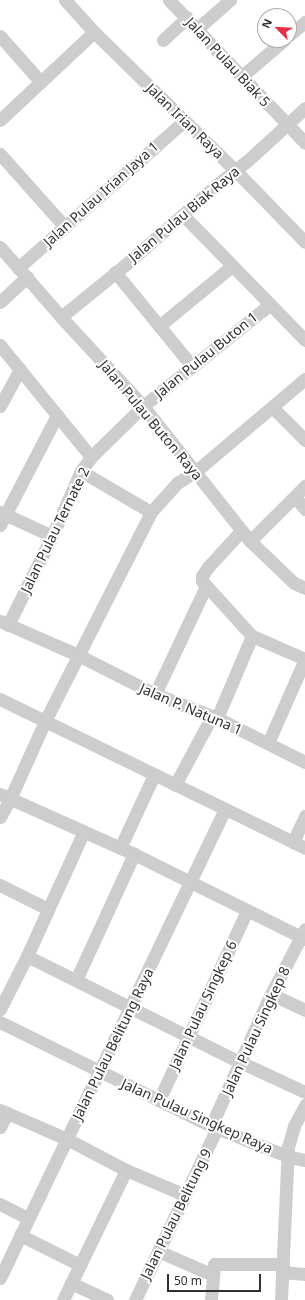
<!DOCTYPE html>
<html>
<head>
<meta charset="utf-8">
<style>
  body { margin:0 }
  #map { position:relative; width:305px; height:1300px; overflow:hidden; background:#fff; font-family:"Noto Sans",sans-serif }
  div>[style] { position:absolute }
  .street>* { height:13px; margin:-6.5px; padding:0 6.5px; transform-origin:6.5px; border-radius:6.5px; background:#cdcdcd }
  span { translate:-50% -50%; white-space:nowrap; text-align:center; line-height:1.15; -webkit-text-stroke:4px #fff; paint-order:stroke }
  .street-label { font-size:14px; color:#303030 }
  .north { position:absolute; left:257px; top:8px; width:40px; height:40px; box-sizing:border-box; background:#fff; border:1px solid #acacac; border-radius:50%; rotate:294deg; font-size:11px; font-weight:700; line-height:16px; text-align:center; color:#303030 }
  .north::after { content:''; display:block; margin:auto; width:14px; height:18px; background:#e92f47; clip-path:polygon(50% 0,100% 100%,50% 72%,0 100%) }
  .scale { position:absolute; left:167px; top:1274px; width:94px; height:18px; box-sizing:border-box; border:2px solid #303030; border-top:0; padding-left:5px; font-size:12px; line-height:14px; white-space:nowrap; color:#303030; -webkit-text-stroke:3px #fff; paint-order:stroke }
</style>
</head>
<body>
<div id="map">
  <div class="street">
    <div style="left:65px;top:0;width:43px;rotate:47.8deg"></div>
    <div style="left:94px;top:32px;width:197px;rotate:44.4deg"></div>
    <div style="left:235px;top:170px;width:100px;rotate:45.8deg"></div>
    <div style="left:169px;top:0;width:197px;rotate:46.4deg"></div>
    <div style="left:197px;top:29px;width:44px;rotate:-41.3deg"></div>
    <div style="left:289px;top:35px;width:21px;rotate:-39deg"></div>
    <div style="left:0;top:36px;width:60px;rotate:48.4deg"></div>
    <div style="left:163px;top:40px;width:33px;rotate:-43deg"></div>
    <div style="left:242px;top:76px;width:55px;rotate:-40.6deg"></div>
    <div style="left:0;top:120px;width:129px;rotate:-43.1deg"></div>
    <div style="left:0;top:154px;width:98px;rotate:48.3deg"></div>
    <div style="left:183px;top:215px;width:175px;rotate:45.7deg"></div>
    <div style="left:0;top:247px;width:93px;rotate:48.9deg"></div>
    <div style="left:61px;top:317px;width:121px;rotate:47.3deg"></div>
    <div style="left:143px;top:406px;width:172px;rotate:51.6deg"></div>
    <div style="left:250px;top:541px;width:61px;rotate:43.7deg"></div>
    <div style="left:294px;top:583px;width:12px;rotate:24deg"></div>
    <div style="left:18px;top:268px;width:222px;rotate:-41.5deg"></div>
    <div style="left:115px;top:272px;width:122px;rotate:50.7deg"></div>
    <div style="left:0;top:302px;width:37px;rotate:-43deg"></div>
    <div style="left:61px;top:317px;width:82px;rotate:-39.1deg"></div>
    <div style="left:125px;top:265px;width:126px;rotate:-41.1deg"></div>
    <div style="left:220px;top:182px;width:33px;rotate:-38deg"></div>
    <div style="left:246px;top:162px;width:80px;rotate:-42.5deg"></div>
    <div style="left:159px;top:326px;width:94px;rotate:-39.4deg"></div>
    <div style="left:0;top:345px;width:144px;rotate:50.9deg"></div>
    <div style="left:0;top:406px;width:42px;rotate:-61.6deg"></div>
    <div style="left:272px;top:407px;width:47px;rotate:45deg"></div>
    <div style="left:81px;top:471px;width:81px;rotate:30.4deg"></div>
    <div style="left:295px;top:497px;width:16px;rotate:50deg"></div>
    <div style="left:0;top:512px;width:57px;rotate:24.8deg"></div>
    <div style="left:0;top:525px;width:124px;rotate:-62.6deg"></div>
    <div style="left:241px;top:531px;width:49px;rotate:132.5deg"></div>
    <div style="left:208px;top:567px;width:11px;rotate:124deg"></div>
    <div style="left:202px;top:576px;width:5px;rotate:90deg"></div>
    <div style="left:202px;top:581px;width:74px;rotate:47.7deg"></div>
    <div style="left:252px;top:636px;width:58px;rotate:23.5deg"></div>
    <div style="left:250px;top:541px;width:78px;rotate:-45deg"></div>
    <div style="left:0;top:621px;width:85px;rotate:23.6deg"></div>
    <div style="left:78px;top:655px;width:86px;rotate:26.9deg"></div>
    <div style="left:155px;top:694px;width:66px;rotate:21.2deg"></div>
    <div style="left:217px;top:718px;width:98px;rotate:26.6deg"></div>
    <div style="left:8px;top:625px;width:99px;rotate:-63.7deg"></div>
    <div style="left:52px;top:536px;width:71px;rotate:-66deg"></div>
    <div style="left:81px;top:471px;width:17px;rotate:-54deg"></div>
    <div style="left:91px;top:457px;width:73px;rotate:-44.4deg"></div>
    <div style="left:143px;top:406px;width:161px;rotate:-38.7deg"></div>
    <div style="left:155px;top:694px;width:119px;rotate:-64.7deg"></div>
    <div style="left:0;top:699px;width:339px;rotate:26deg"></div>
    <div style="left:217px;top:718px;width:89px;rotate:-66.9deg"></div>
    <div style="left:268px;top:743px;width:92px;rotate:-66.2deg"></div>
    <div style="left:175px;top:785px;width:78px;rotate:-61.8deg"></div>
    <div style="left:0;top:794px;width:147px;rotate:24.1deg"></div>
    <div style="left:134px;top:854px;width:191px;rotate:26.4deg"></div>
    <div style="left:0;top:817px;width:21px;rotate:-61deg"></div>
    <div style="left:10px;top:799px;width:85px;rotate:-65.8deg"></div>
    <div style="left:45px;top:721px;width:234px;rotate:-63.1deg"></div>
    <div style="left:151px;top:512px;width:39px;rotate:-48deg"></div>
    <div style="left:177px;top:483px;width:22px;rotate:-32deg"></div>
    <div style="left:196px;top:471px;width:143px;rotate:-40.2deg"></div>
    <div style="left:293px;top:842px;width:29px;rotate:-65deg"></div>
    <div style="left:120px;top:848px;width:81px;rotate:-65deg"></div>
    <div style="left:0;top:885px;width:54px;rotate:26.6deg"></div>
    <div style="left:27px;top:956px;width:238px;rotate:26.5deg"></div>
    <div style="left:240px;top:1062px;width:72px;rotate:24.8deg"></div>
    <div style="left:76px;top:980px;width:139px;rotate:-65.3deg"></div>
    <div style="left:271px;top:994px;width:38px;rotate:25deg"></div>
    <div style="left:0;top:1009px;width:59px;rotate:-63deg"></div>
    <div style="left:27px;top:956px;width:137px;rotate:-65.5deg"></div>
    <div style="left:0;top:1022px;width:235px;rotate:26.2deg"></div>
    <div style="left:211px;top:1126px;width:82px;rotate:21.5deg"></div>
    <div style="left:287px;top:1156px;width:18px;rotate:13deg"></div>
    <div style="left:159px;top:1100px;width:209px;rotate:-65.1deg"></div>
    <div style="left:0;top:1110px;width:73px;rotate:23.4deg"></div>
    <div style="left:67px;top:1139px;width:67px;rotate:27.7deg"></div>
    <div style="left:126px;top:1170px;width:64px;rotate:23deg"></div>
    <div style="left:211px;top:1126px;width:145px;rotate:-65.6deg"></div>
    <div style="left:271px;top:994px;width:73px;rotate:-62.4deg"></div>
    <div style="left:0;top:1127px;width:16px;rotate:-63deg"></div>
    <div style="left:0;top:1204px;width:31px;rotate:27deg"></div>
    <div style="left:20px;top:1235px;width:67px;rotate:26.6deg"></div>
    <div style="left:158px;top:1251px;width:60px;rotate:23.6deg"></div>
    <div style="left:282px;top:1272px;width:23px;rotate:5deg"></div>
    <div style="left:0;top:1278px;width:520px;rotate:-64.37deg"></div>
    <div style="left:71px;top:1283px;width:40px;rotate:25deg"></div>
    <div style="left:63px;top:1300px;width:144px;rotate:-64.1deg"></div>
    <div style="left:135px;top:1300px;width:191px;rotate:-64.5deg"></div>
    <div style="left:211px;top:1300px;width:36px;rotate:-85deg"></div>
    <div style="left:214px;top:1264px;width:69px"></div>
    <div style="left:281px;top:1300px;width:153px;rotate:-87.4deg"></div>
    <div style="left:288px;top:1147px;width:22px;rotate:-74deg"></div>
    <div style="left:294px;top:1126px;width:24px;rotate:-62deg"></div>
  </div>
  <div class="street-label">
    <span style="left:228px;top:62px;rotate:47deg">Jalan Pulau Biak 5</span>
    <span style="left:185px;top:121px;rotate:44deg">Jalan Irian Raya</span>
    <span style="left:101px;top:194px;rotate:-42deg">Jalan Pulau Irian Jaya 1</span>
    <span style="left:184px;top:214px;rotate:-40deg">Jalan Pulau Biak Raya</span>
    <span style="left:206px;top:355px;rotate:-39deg">Jalan Pulau Buton 1</span>
    <span style="left:151px;top:420px;rotate:50deg">Jalan Pulau Buton Raya</span>
    <span style="left:55px;top:530px;rotate:-64deg">Jalan Pulau Ternate 2</span>
    <span style="left:191px;top:709px;rotate:23deg">Jalan P. Natuna 1</span>
    <span style="left:203px;top:1005px;rotate:-65deg">Jalan Pulau Singkep 6</span>
    <span style="left:256px;top:1031px;rotate:-65deg">Jalan Pulau Singkep 8</span>
    <span style="left:113px;top:1044px;rotate:-64deg">Jalan Pulau Belitung Raya</span>
    <span style="left:197px;top:1116px;rotate:24deg">Jalan Pulau Singkep Raya</span>
    <span style="left:176px;top:1214px;rotate:-64deg">Jalan Pulau Belitung 9</span>
  </div>
  <div class="north">N</div>
  <div class="scale">50 m</div>
</div>
</body>
</html>
